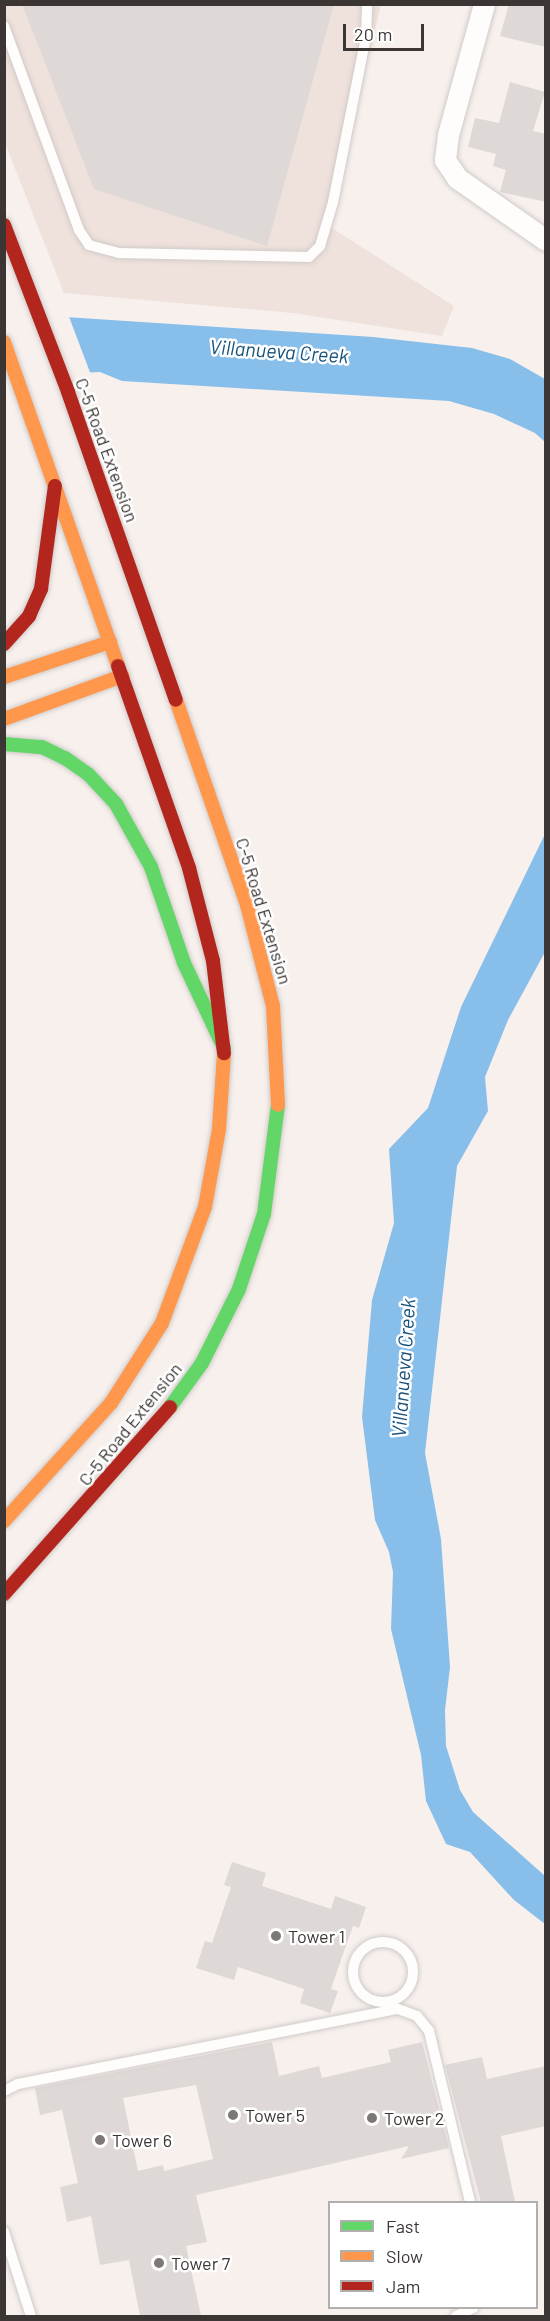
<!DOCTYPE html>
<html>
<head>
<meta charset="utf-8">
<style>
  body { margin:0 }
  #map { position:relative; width:550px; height:2321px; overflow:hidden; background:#f7f0ed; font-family:Barlow,sans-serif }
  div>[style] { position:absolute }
  .built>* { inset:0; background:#efe1db }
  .water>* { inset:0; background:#88beea }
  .pier>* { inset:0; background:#f7f0ed }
  .building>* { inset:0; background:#ded9d6 }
  .roads { filter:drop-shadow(0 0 2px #d0cbc9) drop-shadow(0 0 2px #d0cbc9) }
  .lane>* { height:10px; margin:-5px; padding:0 5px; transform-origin:5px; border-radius:5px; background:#fefdfc }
  .lane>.ring { margin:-5px; padding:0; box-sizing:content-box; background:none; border:10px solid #fefdfc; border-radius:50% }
  .street>* { height:21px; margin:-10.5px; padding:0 10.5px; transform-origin:10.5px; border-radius:10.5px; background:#fefdfc }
  .fast>* { height:14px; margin:-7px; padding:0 7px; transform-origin:7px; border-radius:7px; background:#63d668 }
  .slow>* { height:14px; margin:-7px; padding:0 7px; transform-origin:7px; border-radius:7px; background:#ff974d }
  .jam>* { height:14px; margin:-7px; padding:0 7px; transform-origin:7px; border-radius:7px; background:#b3261e }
  .dots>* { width:16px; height:16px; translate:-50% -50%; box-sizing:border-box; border:3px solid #fff; border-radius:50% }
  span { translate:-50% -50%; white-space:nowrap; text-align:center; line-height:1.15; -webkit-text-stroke:5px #fff; paint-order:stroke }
  .street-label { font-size:18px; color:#3b3634 }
  .poi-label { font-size:18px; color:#3b3634 }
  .left { translate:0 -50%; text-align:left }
  .water-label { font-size:20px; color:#16517c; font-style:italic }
  .frame { position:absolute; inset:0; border:6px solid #3b3634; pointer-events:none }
  .legend { position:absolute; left:328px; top:2201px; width:210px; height:108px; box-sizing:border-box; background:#fff; border:2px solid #b1afae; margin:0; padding:8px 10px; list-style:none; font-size:18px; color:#3b3634 }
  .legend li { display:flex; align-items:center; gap:12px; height:30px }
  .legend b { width:30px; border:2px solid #b1afae }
  .scale { position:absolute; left:343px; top:24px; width:81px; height:27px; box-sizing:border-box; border:3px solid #3b3634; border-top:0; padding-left:8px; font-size:18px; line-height:21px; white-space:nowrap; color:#3b3634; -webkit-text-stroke:4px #fff; paint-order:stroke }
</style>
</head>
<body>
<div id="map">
  <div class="built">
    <div style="clip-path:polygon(5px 5px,381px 5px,327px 225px,454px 306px,442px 336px,293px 313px,64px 293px,5px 143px)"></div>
  </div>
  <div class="water">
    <div style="clip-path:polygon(4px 313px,373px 337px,472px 348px,510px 359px,545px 379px,545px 442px,535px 433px,494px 414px,449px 401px,122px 381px,100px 372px,5px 376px)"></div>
    <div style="clip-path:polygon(545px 834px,545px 952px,508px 1020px,485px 1077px,488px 1111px,457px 1166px,425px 1453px,441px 1539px,450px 1667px,445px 1710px,446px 1746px,460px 1790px,473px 1812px,545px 1876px,545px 1924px,514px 1900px,470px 1852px,446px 1844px,426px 1801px,421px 1755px,391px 1629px,393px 1572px,389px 1552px,375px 1520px,362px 1417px,372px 1300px,394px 1223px,389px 1149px,428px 1108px,461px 1007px)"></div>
  </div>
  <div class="pier">
    <div style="clip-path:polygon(4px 310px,68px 314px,91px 375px,4px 379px)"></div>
  </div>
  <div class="building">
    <div style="clip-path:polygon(22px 4px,334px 4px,267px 246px,94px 189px)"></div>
    <div style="clip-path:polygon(509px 4px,546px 4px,546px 47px,500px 36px)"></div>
    <div style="clip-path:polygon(510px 82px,545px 92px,533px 131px,546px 134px,546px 202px,500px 192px,506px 170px,493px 166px,496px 154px,468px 147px,475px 118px,499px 123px)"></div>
    <div style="clip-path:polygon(232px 1862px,266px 1873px,262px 1886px,331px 1909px,335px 1896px,366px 1907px,359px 1928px,353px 1926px,342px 1957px,331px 1989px,338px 1991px,330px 2013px,300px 2003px,304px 1989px,238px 1967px,234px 1980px,196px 1968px,205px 1941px,212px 1943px,231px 1887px,224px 1885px)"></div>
    <div style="clip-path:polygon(evenodd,272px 2042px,279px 2076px,319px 2066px,322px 2078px,391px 2062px,388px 2050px,422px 2042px,449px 2148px,401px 2159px,409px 2146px,196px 2195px,207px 2242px,186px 2246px,201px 2316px,140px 2316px,129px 2260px,100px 2265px,91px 2216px,67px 2222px,60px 2187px,78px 2183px,62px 2110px,40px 2115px,35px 2088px,272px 2042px,196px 2085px,213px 2159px,164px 2171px,163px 2165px,138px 2171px,123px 2098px,196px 2085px)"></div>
    <div style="clip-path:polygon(482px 2057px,487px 2079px,546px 2066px,546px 2126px,501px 2136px,515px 2202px,481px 2202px,445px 2065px)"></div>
  </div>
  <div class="roads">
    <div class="lane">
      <div style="left:4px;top:26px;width:217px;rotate:69.8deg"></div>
      <div style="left:79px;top:230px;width:18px;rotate:56deg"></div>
      <div style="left:89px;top:245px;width:31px;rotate:15deg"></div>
      <div style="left:119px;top:253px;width:190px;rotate:1.2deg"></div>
      <div style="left:309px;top:257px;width:16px;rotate:-45deg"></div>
      <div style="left:320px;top:246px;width:46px;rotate:-73.5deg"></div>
      <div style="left:333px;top:202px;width:168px;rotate:-78.7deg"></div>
      <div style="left:366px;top:37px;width:33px;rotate:-88deg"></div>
      <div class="ring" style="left:353px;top:1942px;width:50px;height:50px"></div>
      <div style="left:4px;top:2091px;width:16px;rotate:-27deg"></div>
      <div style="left:18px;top:2084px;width:387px;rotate:-11.2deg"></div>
      <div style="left:398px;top:2009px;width:20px;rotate:20deg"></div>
      <div style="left:417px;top:2016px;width:19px;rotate:51deg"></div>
      <div style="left:429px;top:2031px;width:176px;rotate:76.5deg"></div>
      <div style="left:4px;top:2232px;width:88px;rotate:72.2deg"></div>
      <div style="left:456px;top:2316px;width:19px;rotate:-25deg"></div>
    </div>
    <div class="street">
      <div style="left:484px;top:4px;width:136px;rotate:105.4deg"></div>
      <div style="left:448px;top:135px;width:25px;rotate:97deg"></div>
      <div style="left:445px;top:160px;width:22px;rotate:56deg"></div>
      <div style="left:457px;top:178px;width:108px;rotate:34.9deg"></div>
    </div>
    <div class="fast">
      <div style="left:4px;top:744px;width:38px;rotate:5deg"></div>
      <div style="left:42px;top:747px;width:25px;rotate:26deg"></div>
      <div style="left:65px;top:758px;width:29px;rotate:35deg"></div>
      <div style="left:89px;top:775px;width:40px;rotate:47deg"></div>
      <div style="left:116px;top:804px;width:72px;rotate:60.9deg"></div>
      <div style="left:151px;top:867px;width:102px;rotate:71deg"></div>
      <div style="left:184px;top:963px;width:94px;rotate:64.8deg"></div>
      <div style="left:170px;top:1407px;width:54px;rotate:-54deg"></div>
      <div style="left:202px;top:1363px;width:83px;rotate:-63.4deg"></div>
      <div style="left:239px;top:1289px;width:79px;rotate:-71.6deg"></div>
      <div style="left:264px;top:1214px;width:110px;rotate:-82.7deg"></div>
    </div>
    <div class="slow">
      <div style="left:4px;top:342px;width:343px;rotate:70.6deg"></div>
      <div style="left:4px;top:677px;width:112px;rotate:-18.3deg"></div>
      <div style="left:176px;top:700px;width:217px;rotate:70.9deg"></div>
      <div style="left:247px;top:905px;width:104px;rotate:75.6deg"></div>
      <div style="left:273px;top:1006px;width:99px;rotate:87.1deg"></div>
      <div style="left:4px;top:719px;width:126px;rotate:-20deg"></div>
      <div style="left:4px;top:1521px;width:159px;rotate:-47.8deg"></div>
      <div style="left:111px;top:1403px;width:95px;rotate:-57.5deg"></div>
      <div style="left:162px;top:1323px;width:124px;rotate:-69.7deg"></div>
      <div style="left:205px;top:1207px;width:79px;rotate:-79.8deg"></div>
      <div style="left:219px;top:1129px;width:76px;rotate:-86.2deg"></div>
    </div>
    <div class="jam">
      <div style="left:4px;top:225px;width:179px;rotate:69deg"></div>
      <div style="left:68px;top:392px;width:326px;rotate:70.7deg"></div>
      <div style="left:4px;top:644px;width:38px;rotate:-48deg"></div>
      <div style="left:29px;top:616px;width:30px;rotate:-66deg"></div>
      <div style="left:41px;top:589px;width:104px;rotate:-82.3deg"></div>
      <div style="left:118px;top:666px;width:214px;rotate:70.6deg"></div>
      <div style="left:189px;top:868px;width:96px;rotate:75.5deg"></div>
      <div style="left:213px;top:961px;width:93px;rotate:83.2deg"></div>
      <div style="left:4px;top:1594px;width:250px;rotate:-48.4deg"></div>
    </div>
  </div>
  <div class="dots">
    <div style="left:276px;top:1936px;background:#7d7775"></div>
    <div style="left:233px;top:2115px;background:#7d7775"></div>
    <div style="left:372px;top:2118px;background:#7d7775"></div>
    <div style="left:100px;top:2140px;background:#7d7775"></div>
    <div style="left:159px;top:2263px;background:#7d7775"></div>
  </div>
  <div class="street-label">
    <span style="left:107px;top:450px;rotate:70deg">C-5 Road Extension</span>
    <span style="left:264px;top:911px;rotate:73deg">C-5 Road Extension</span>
    <span style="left:130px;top:1424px;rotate:-51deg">C-5 Road Extension</span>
  </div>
  <div class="poi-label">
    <span class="left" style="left:288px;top:1936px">Tower 1</span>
    <span class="left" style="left:245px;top:2115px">Tower 5</span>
    <span class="left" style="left:384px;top:2118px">Tower 2</span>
    <span class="left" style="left:112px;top:2140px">Tower 6</span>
    <span class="left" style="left:171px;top:2263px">Tower 7</span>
  </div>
  <div class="water-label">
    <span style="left:279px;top:351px;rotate:4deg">Villanueva Creek</span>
    <span style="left:403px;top:1368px;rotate:-86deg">Villanueva Creek</span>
  </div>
  <div class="frame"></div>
  <ul class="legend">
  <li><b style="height:8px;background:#63d668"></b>Fast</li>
  <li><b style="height:8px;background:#ff974d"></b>Slow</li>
  <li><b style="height:8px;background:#b3261e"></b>Jam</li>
  </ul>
  <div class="scale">20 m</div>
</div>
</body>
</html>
